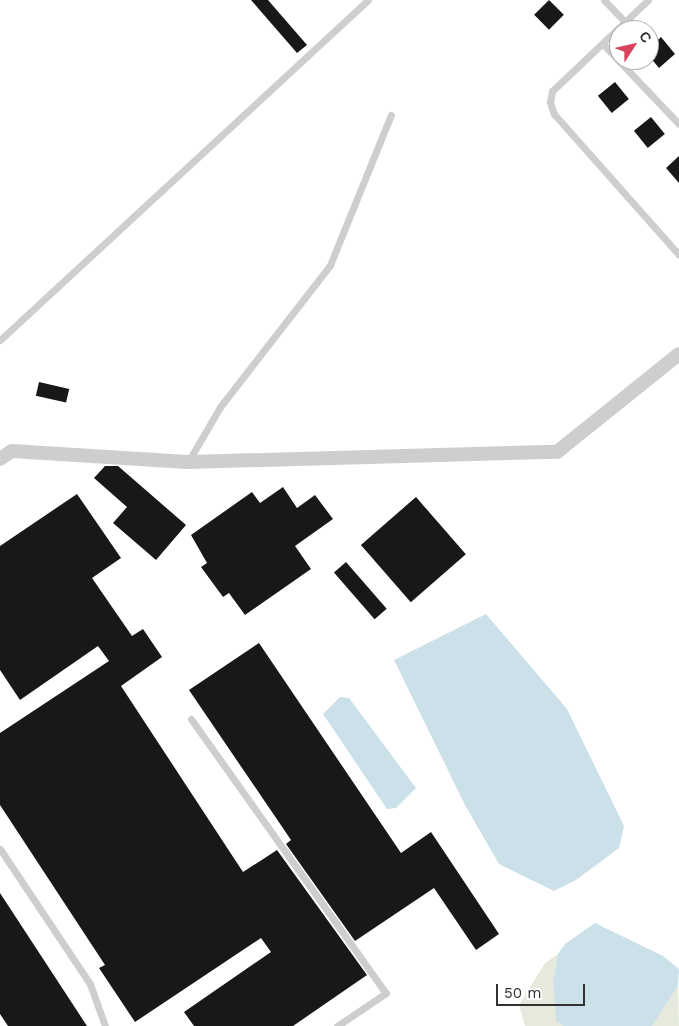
<!DOCTYPE html>
<html>
<head>
<meta charset="utf-8">
<style>
  body { margin:0 }
  #map { position:relative; width:679px; height:1026px; overflow:hidden; background:#fff; font-family:"Work Sans",sans-serif }
  div>[style] { position:absolute }
  .green>* { inset:0; background:#e5eadd }
  .water>* { inset:0; background:#cbe0e9 }
  .building>* { inset:0; background:#181818; transform-origin:0 0 }
  .lane>* { height:7px; margin:-3.5px; padding:0 3.5px; transform-origin:3.5px; border-radius:3.5px; background:#cecece }
  .street>* { height:14px; margin:-7px; padding:0 7px; transform-origin:7px; border-radius:7px; background:#cecece }
  span { translate:-50% -50%; white-space:nowrap; text-align:center; line-height:1.15; -webkit-text-stroke:5px #fff; paint-order:stroke }
  .north { position:absolute; left:609px; top:20px; width:50px; height:50px; box-sizing:border-box; background:#fff; border:1px solid #adadad; border-radius:50%; rotate:55deg; font-size:14px; font-weight:700; line-height:20px; text-align:center; color:#313131 }
  .north::after { content:''; display:block; margin:auto; width:18px; height:22px; background:#d9425b; clip-path:polygon(50% 0,100% 100%,50% 72%,0 100%) }
  .scale { position:absolute; left:496px; top:984px; width:89px; height:22px; box-sizing:border-box; border:2px solid #313131; border-top:0; padding-left:6px; font-size:15px; line-height:18px; white-space:nowrap; color:#313131; -webkit-text-stroke:4px #fff; paint-order:stroke }
</style>
</head>
<body>
<div id="map">
  <div class="green">
    <div style="clip-path:polygon(558px 954px,553px 981px,556px 1021px,563px 1026px,525px 1026px,519px 1005px,545px 963px)"></div>
    <div style="clip-path:polygon(678px 985px,679px 1026px,652px 1026px,662px 1007px)"></div>
  </div>
  <div class="water">
    <div style="clip-path:polygon(486px 614px,567px 709px,624px 826px,619px 848px,576px 880px,554px 891px,499px 864px,465px 805px,394px 660px)"></div>
    <div style="clip-path:polygon(340px 697px,349px 698px,416px 788px,396px 808px,387px 809px,323px 714px)"></div>
    <div style="clip-path:polygon(595px 923px,663px 956px,679px 969px,678px 985px,652px 1026px,563px 1026px,556px 1021px,553px 981px,558px 954px,565px 944px)"></div>
  </div>
  <div class="building">
    <div style="clip-path:polygon(251px 0,268px 0,307px 45px,297px 53px)"></div>
    <div style="left:549px;top:0;width:21px;height:21px;rotate:45deg"></div>
    <div style="clip-path:polygon(661px 37px,675px 54px,659px 68px,649px 56px,649px 48px)"></div>
    <div style="left:615px;top:82px;width:22px;height:22px;rotate:51deg"></div>
    <div style="left:651px;top:117px;width:22px;height:22px;rotate:51deg"></div>
    <div style="clip-path:polygon(679px 156px,679px 183px,666px 168px)"></div>
    <div style="left:39px;top:382px;width:31px;height:14px;rotate:13deg"></div>
    <div style="clip-path:polygon(105px 466px,118px 466px,186px 525px,156px 560px,113px 523px,127px 507px,94px 478px)"></div>
    <div style="clip-path:polygon(283px 487px,297px 508px,315px 495px,333px 519px,295px 546px,311px 569px,245px 615px,229px 593px,223px 597px,201px 567px,207px 563px,191px 535px,252px 492px,260px 503px)"></div>
    <div style="clip-path:polygon(77px 494px,121px 558px,92px 578px,132px 636px,143px 629px,162px 657px,121px 686px,243px 872px,277px 850px,367px 975px,293px 1026px,194px 1026px,184px 1012px,271px 952px,261px 938px,135px 1022px,99px 968px,105px 965px,0 805px,0 733px,109px 661px,98px 646px,20px 700px,0 670px,0 546px)"></div>
    <div style="left:416px;top:497px;width:76px;height:73px;rotate:49deg"></div>
    <div style="left:346px;top:562px;width:62px;height:16px;rotate:49deg"></div>
    <div style="clip-path:polygon(259px 643px,401px 853px,431px 832px,499px 934px,476px 950px,434px 888px,355px 941px,286px 844px,291px 840px,189px 690px)"></div>
    <div style="clip-path:polygon(0 893px,87px 1026px,8px 1026px,0 1014px)"></div>
  </div>
  <div class="lane">
    <div style="left:604px;top:0;width:30px;rotate:46deg"></div>
    <div style="left:648px;top:0;width:132px;rotate:136.5deg"></div>
    <div style="left:552px;top:91px;width:11px;rotate:100deg"></div>
    <div style="left:550px;top:102px;width:13px;rotate:72deg"></div>
    <div style="left:554px;top:114px;width:188px;rotate:48.4deg"></div>
    <div style="left:603px;top:44px;width:110px;rotate:46.5deg"></div>
    <div style="left:0;top:340px;width:501px;rotate:-42.74deg"></div>
    <div style="left:188px;top:462px;width:64px;rotate:-59.8deg"></div>
    <div style="left:220px;top:407px;width:180px;rotate:-52.2deg"></div>
    <div style="left:330px;top:265px;width:162px;rotate:-67.9deg"></div>
    <div style="left:191px;top:719px;width:336px;rotate:54.6deg"></div>
    <div style="left:386px;top:993px;width:59px;rotate:146deg"></div>
    <div style="left:0;top:849px;width:162px;rotate:56.3deg"></div>
    <div style="left:90px;top:984px;width:45px;rotate:70.3deg"></div>
  </div>
  <div class="street">
    <div style="left:0;top:459px;width:14px;rotate:-34deg"></div>
    <div style="left:12px;top:451px;width:176px;rotate:3.6deg"></div>
    <div style="left:188px;top:462px;width:369px;rotate:-1.6deg"></div>
    <div style="left:557px;top:452px;width:156px;rotate:-38.8deg"></div>
  </div>
  <div class="north">С</div>
  <div class="scale">50 m</div>
</div>
</body>
</html>
